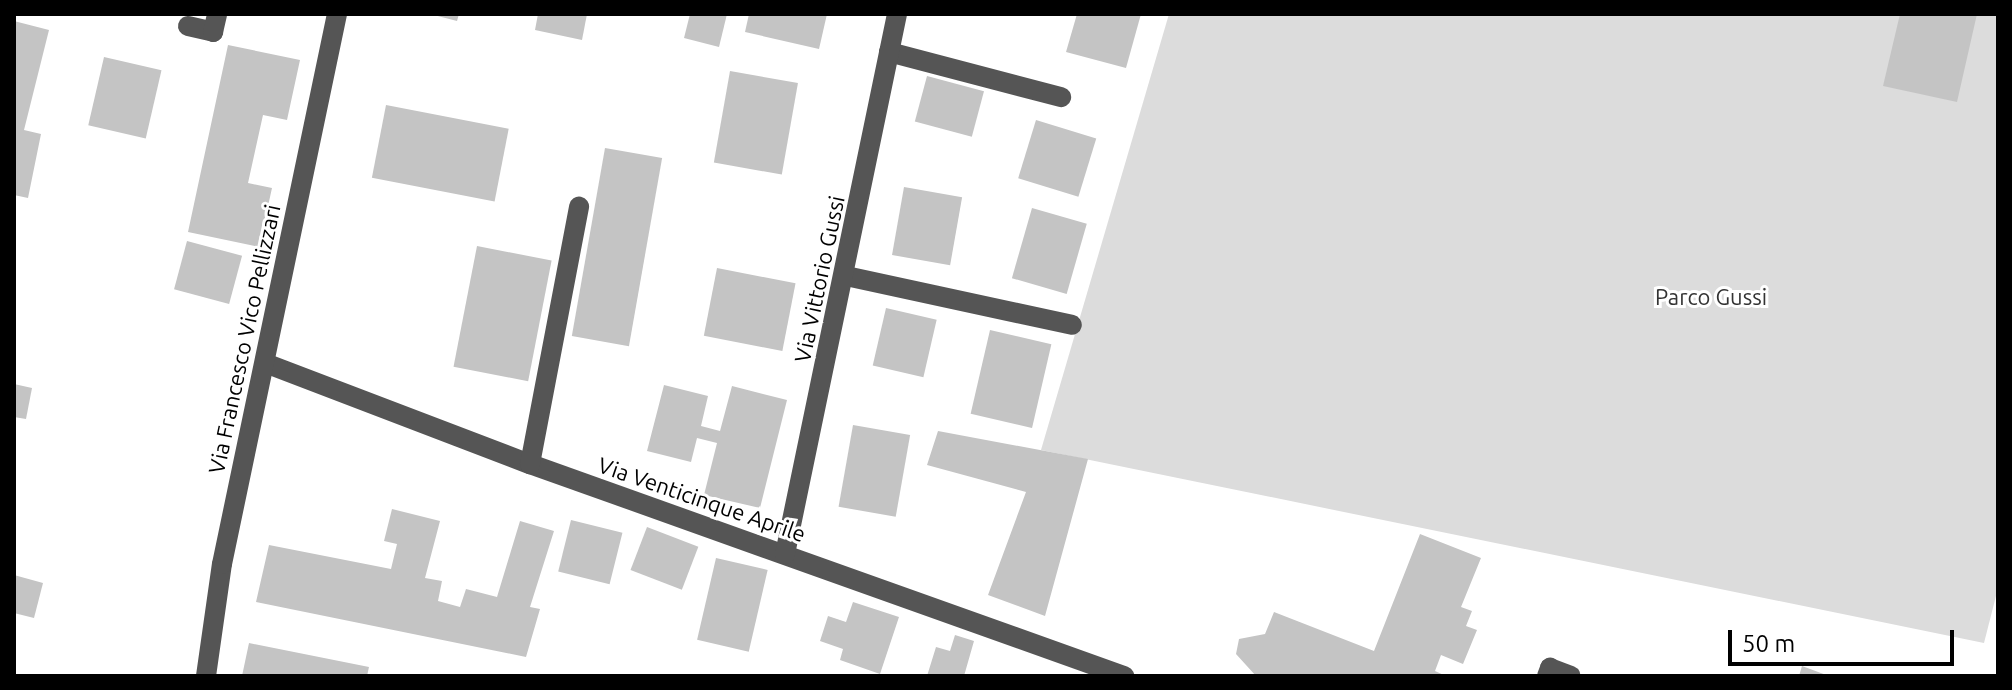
<!DOCTYPE html>
<html>
<head>
<meta charset="utf-8">
<style>
  body { margin:0 }
  #map { position:relative; width:2012px; height:690px; overflow:hidden; background:#fff; font-family:Ubuntu,sans-serif }
  div>[style] { position:absolute }
  .green>* { inset:0; background:#dcdcdc }
  .building>* { inset:0; background:#c4c4c4; transform-origin:0 0 }
  .minor>* { height:20px; margin:-10px; padding:0 10px; transform-origin:10px; border-radius:10px; background:#555 }
  span { translate:-50% -50%; white-space:nowrap; text-align:center; line-height:1.15; -webkit-text-stroke:6px #fff; paint-order:stroke }
  .street-label { font-size:22px; color:#000 }
  .park-label { font-size:22px; color:#333 }
  .frame { position:absolute; inset:0; border:16px solid #000; pointer-events:none }
  .scale { position:absolute; left:1728px; top:630px; width:226px; height:36px; box-sizing:border-box; border:4px solid #000; border-top:0; padding-left:10px; font-size:24px; line-height:28px; white-space:nowrap; color:#000; -webkit-text-stroke:6px #fff; paint-order:stroke }
</style>
</head>
<body>
<div id="map">
  <div class="green">
    <div style="clip-path:polygon(1169px 14px,1998px 14px,1998px 588px,1984px 643px,1041px 450px)"></div>
  </div>
  <div class="building">
    <div style="clip-path:polygon(430px 14px,459px 14px,457px 21px)"></div>
    <div style="clip-path:polygon(538px 14px,587px 14px,582px 40px,535px 30px)"></div>
    <div style="clip-path:polygon(690px 14px,727px 14px,719px 47px,684px 38px)"></div>
    <div style="clip-path:polygon(749px 14px,827px 14px,819px 49px,745px 32px)"></div>
    <div style="clip-path:polygon(1077px 14px,1141px 14px,1126px 68px,1066px 52px)"></div>
    <div style="clip-path:polygon(1900px 14px,1977px 14px,1957px 102px,1883px 86px)"></div>
    <div style="clip-path:polygon(14px 21px,49px 30px,24px 130px,41px 134px,28px 198px,14px 195px)"></div>
    <div style="clip-path:polygon(228px 45px,300px 60px,287px 120px,263px 115px,248px 183px,272px 188px,259px 247px,188px 232px)"></div>
    <div style="left:104px;top:57px;width:59px;height:70px;rotate:13deg"></div>
    <div style="left:730px;top:71px;width:69px;height:93px;rotate:10deg"></div>
    <div style="left:927px;top:76px;width:59px;height:47px;rotate:15deg"></div>
    <div style="left:386px;top:105px;width:125px;height:74px;rotate:11deg"></div>
    <div style="left:1036px;top:120px;width:63px;height:61px;rotate:17deg"></div>
    <div style="left:605px;top:148px;width:58px;height:191px;rotate:10deg"></div>
    <div style="left:904px;top:187px;width:59px;height:69px;rotate:10deg"></div>
    <div style="left:1032px;top:208px;width:57px;height:73px;rotate:16deg"></div>
    <div style="left:187px;top:241px;width:57px;height:50px;rotate:15deg"></div>
    <div style="left:477px;top:246px;width:76px;height:123px;rotate:11deg"></div>
    <div style="left:717px;top:268px;width:80px;height:69px;rotate:11deg"></div>
    <div style="left:886px;top:308px;width:52px;height:59px;rotate:13deg"></div>
    <div style="left:990px;top:330px;width:63px;height:86px;rotate:13deg"></div>
    <div style="clip-path:polygon(14px 384px,32px 388px,26px 419px,14px 417px)"></div>
    <div style="clip-path:polygon(664px 385px,708px 396px,701px 426px,720px 431px,732px 386px,787px 400px,760px 508px,704px 495px,717px 443px,697px 438px,691px 462px,647px 451px)"></div>
    <div style="left:853px;top:425px;width:58px;height:83px;rotate:10deg"></div>
    <div style="clip-path:polygon(938px 431px,1088px 459px,1045px 616px,988px 595px,1026px 492px,927px 465px)"></div>
    <div style="clip-path:polygon(392px 509px,440px 521px,425px 578px,442px 581px,438px 601px,460px 607px,466px 589px,497px 597px,520px 521px,554px 531px,530px 607px,540px 609px,526px 657px,256px 602px,269px 545px,391px 569px,397px 544px,384px 541px)"></div>
    <div style="left:571px;top:520px;width:53px;height:53px;rotate:14deg"></div>
    <div style="left:647px;top:527px;width:55px;height:46px;rotate:21deg"></div>
    <div style="clip-path:polygon(1420px 534px,1481px 558px,1461px 607px,1472px 611px,1466px 626px,1477px 630px,1463px 664px,1441px 655px,1435px 671px,1446px 676px,1256px 676px,1236px 654px,1239px 639px,1265px 634px,1274px 612px,1374px 651px)"></div>
    <div style="left:716px;top:558px;width:53px;height:84px;rotate:13deg"></div>
    <div style="clip-path:polygon(14px 575px,43px 583px,34px 618px,14px 613px)"></div>
    <div style="clip-path:polygon(853px 602px,899px 617px,880px 674px,840px 660px,843px 649px,820px 641px,828px 616px,846px 622px)"></div>
    <div style="clip-path:polygon(955px 635px,974px 641px,964px 676px,927px 676px,936px 647px,950px 651px)"></div>
    <div style="clip-path:polygon(249px 643px,369px 667px,367px 676px,242px 676px)"></div>
    <div style="clip-path:polygon(1802px 666px,1829px 676px,1799px 676px)"></div>
  </div>
  <div class="minor">
    <div style="left:188px;top:26px;width:26px;rotate:13deg"></div>
    <div style="left:213px;top:32px;width:18px;rotate:-77deg"></div>
    <div style="left:889px;top:52px;width:178px;rotate:14.7deg"></div>
    <div style="left:846px;top:276px;width:231px;rotate:12.2deg"></div>
    <div style="left:265px;top:363px;width:284px;rotate:20.9deg"></div>
    <div style="left:530px;top:464px;width:631px;rotate:19.64deg"></div>
    <div style="left:530px;top:464px;width:262px;rotate:-79.2deg"></div>
    <div style="left:785px;top:554px;width:551px;rotate:-78.28deg"></div>
    <div style="left:206px;top:676px;width:113px;rotate:-81.9deg"></div>
    <div style="left:222px;top:564px;width:562px;rotate:-78.19deg"></div>
    <div style="left:1547px;top:676px;width:9px;rotate:-69deg"></div>
    <div style="left:1550px;top:668px;width:22px;rotate:21deg"></div>
  </div>
  <div class="street-label">
    <span style="left:819px;top:279px;rotate:-78deg">Via Vittorio Gussi</span>
    <span style="left:244px;top:339px;rotate:-78deg">Via Francesco Vico Pellizzari</span>
    <span style="left:702px;top:499px;rotate:19deg">Via Venticinque Aprile</span>
  </div>
  <div class="park-label">
    <span style="left:1711px;top:297px">Parco Gussi</span>
  </div>
  <div class="frame"></div>
  <div class="scale">50 m</div>
</div>
</body>
</html>
